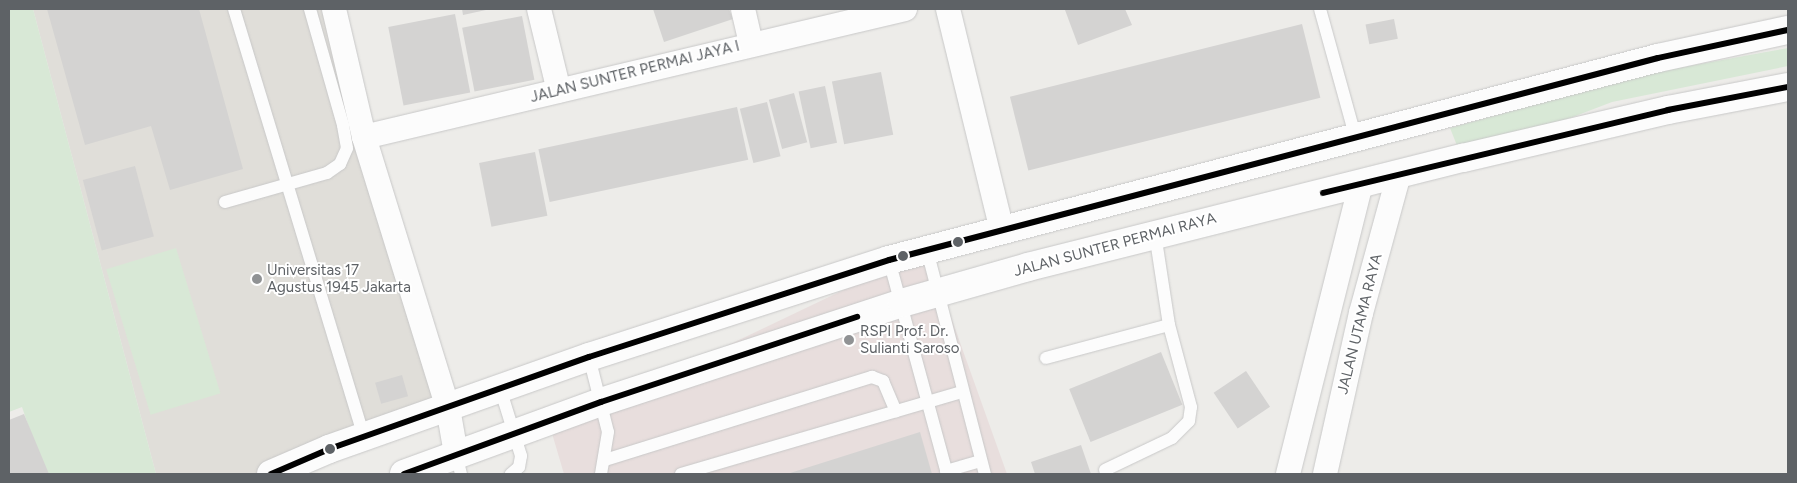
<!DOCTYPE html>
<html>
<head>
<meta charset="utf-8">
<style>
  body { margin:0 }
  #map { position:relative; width:1797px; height:483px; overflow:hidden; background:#edece9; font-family:Figtree,sans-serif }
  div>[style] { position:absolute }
  .education>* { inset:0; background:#e0ded9 }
  .medical>* { inset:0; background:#e8dedd }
  .green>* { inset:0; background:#d8e8d6; transform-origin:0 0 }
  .building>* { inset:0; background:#d4d3d2; transform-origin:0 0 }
  .roads { filter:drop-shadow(0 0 1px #c8c8c8) drop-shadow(0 0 1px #c8c8c8) }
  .service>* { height:12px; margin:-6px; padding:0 6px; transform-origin:6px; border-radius:6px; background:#fcfcfc }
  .minor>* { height:24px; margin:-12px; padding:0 12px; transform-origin:12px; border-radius:12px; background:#fcfcfc }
  .tertiary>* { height:28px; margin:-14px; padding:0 14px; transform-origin:14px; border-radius:14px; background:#fcfcfc }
  .bus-1>* { height:6px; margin:-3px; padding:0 3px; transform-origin:3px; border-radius:3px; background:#010101 }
  .dots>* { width:14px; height:14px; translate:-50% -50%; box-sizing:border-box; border:2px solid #fff; border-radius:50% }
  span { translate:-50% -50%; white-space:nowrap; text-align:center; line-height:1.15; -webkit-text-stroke:4px #fff; paint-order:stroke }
  .street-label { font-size:15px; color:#5e6266 }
  .poi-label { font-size:15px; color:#5e6266 }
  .left { translate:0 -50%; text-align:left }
  .frame { position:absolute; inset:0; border:10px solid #5e6266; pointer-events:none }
</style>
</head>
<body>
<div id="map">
  <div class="education">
    <div style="clip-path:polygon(33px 9px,334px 9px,449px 407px,267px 474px,156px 474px)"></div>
  </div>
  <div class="medical">
    <div style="clip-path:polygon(927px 250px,1007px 474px,564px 474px,551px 430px)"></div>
  </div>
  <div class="green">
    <div style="clip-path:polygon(9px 9px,33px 9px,156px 474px,45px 474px,22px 407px,9px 412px)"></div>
    <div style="clip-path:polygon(1788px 48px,1788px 66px,1612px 102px,1531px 133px,1458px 148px,1450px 128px,1645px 74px)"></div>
    <div style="left:176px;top:248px;width:152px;height:73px;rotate:73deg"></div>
  </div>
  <div class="building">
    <div style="clip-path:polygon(47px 9px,199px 9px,243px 169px,170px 190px,151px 126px,85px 145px)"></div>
    <div style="clip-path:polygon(462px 9px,486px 9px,486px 10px,463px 15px)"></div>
    <div style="clip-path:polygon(653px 9px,729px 9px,733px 19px,664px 42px)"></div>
    <div style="clip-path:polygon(1125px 9px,1132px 25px,1078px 45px,1065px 10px)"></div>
    <div style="left:455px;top:14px;width:80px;height:68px;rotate:79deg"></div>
    <div style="left:522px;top:16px;width:65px;height:61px;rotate:79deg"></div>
    <div style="left:1394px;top:19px;width:20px;height:29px;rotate:79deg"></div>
    <div style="left:1302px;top:24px;width:76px;height:301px;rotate:76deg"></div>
    <div style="left:881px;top:72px;width:64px;height:50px;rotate:79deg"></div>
    <div style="left:825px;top:86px;width:58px;height:27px;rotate:78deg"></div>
    <div style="left:794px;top:93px;width:51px;height:26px;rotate:75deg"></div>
    <div style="left:767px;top:102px;width:56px;height:28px;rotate:76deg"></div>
    <div style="left:737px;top:107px;width:54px;height:203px;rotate:78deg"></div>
    <div style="left:535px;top:152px;width:65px;height:57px;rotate:79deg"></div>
    <div style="left:135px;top:166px;width:73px;height:54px;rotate:75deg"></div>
    <div style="left:1161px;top:352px;width:57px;height:99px;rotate:68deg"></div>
    <div style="left:1246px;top:371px;width:43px;height:39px;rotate:56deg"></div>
    <div style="left:402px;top:375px;width:22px;height:28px;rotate:74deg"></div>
    <div style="clip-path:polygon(24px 414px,49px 474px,9px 474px,9px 420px)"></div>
    <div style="clip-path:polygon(920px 432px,932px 474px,787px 474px)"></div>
    <div style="clip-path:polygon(1081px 445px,1091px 474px,1035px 474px,1031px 462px)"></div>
  </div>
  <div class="roads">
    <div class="service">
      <div style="left:234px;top:9px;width:448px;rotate:73.1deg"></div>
      <div style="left:1320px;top:9px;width:135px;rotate:74.5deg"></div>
      <div style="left:225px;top:202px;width:106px;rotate:-15.9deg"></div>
      <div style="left:327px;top:173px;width:16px;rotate:-35deg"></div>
      <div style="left:340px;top:164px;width:17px;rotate:-66deg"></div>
      <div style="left:347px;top:148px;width:23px;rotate:-100deg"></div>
      <div style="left:343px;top:125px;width:121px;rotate:-105.9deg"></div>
      <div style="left:927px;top:250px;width:231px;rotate:75.5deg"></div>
      <div style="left:889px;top:260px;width:222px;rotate:74.8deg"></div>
      <div style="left:589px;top:357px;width:77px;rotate:75.8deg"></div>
      <div style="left:608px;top:432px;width:43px;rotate:99.5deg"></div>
      <div style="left:1046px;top:358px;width:127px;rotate:-15deg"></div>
      <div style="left:500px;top:388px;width:71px;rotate:72.8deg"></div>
      <div style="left:521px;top:456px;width:11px;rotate:100deg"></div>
      <div style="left:519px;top:467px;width:11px;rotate:139deg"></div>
      <div style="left:456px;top:454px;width:21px;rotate:76deg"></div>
      <div style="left:605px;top:460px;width:280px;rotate:-17.3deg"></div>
      <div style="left:872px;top:377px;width:12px;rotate:20deg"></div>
      <div style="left:883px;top:381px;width:33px;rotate:67deg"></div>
      <div style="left:1105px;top:470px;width:74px;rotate:-25.5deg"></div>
      <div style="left:1172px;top:438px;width:24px;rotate:-45deg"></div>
      <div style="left:1189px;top:421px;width:14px;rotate:-82deg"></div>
      <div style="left:1191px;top:407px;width:85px;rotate:-105deg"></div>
      <div style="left:1169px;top:325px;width:93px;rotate:-98.7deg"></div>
      <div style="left:946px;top:471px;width:35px;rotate:-16deg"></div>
      <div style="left:681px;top:474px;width:293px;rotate:-16.3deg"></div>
    </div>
    <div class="minor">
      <div style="left:334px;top:9px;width:131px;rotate:76.8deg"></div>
      <div style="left:364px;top:137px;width:556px;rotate:-13.31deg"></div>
      <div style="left:539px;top:9px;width:84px;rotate:76.3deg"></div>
      <div style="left:743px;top:9px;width:35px;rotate:77deg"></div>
      <div style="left:948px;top:9px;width:228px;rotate:76.3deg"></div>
      <div style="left:364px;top:137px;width:284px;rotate:72.8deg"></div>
      <div style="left:448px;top:408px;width:47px;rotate:80.1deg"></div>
      <div style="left:1288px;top:474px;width:299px;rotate:-75.9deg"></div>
      <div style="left:1325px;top:474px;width:165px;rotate:-77.4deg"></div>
      <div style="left:1361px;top:313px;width:144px;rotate:-74.7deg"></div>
    </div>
    <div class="tertiary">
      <div style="left:271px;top:474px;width:63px;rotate:-23.3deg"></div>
      <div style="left:329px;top:449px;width:276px;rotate:-19.5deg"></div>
      <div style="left:589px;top:357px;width:315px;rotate:-17.9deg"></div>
      <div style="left:889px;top:260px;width:795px;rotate:-14.72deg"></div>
      <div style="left:1658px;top:58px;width:133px;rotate:-12.2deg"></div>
      <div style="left:404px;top:474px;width:210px;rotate:-20.1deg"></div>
      <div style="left:601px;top:402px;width:317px;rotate:-18.2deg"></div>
      <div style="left:902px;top:303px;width:131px;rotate:-15.9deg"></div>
      <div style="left:1028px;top:267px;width:448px;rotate:-14.1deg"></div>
      <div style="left:1463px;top:158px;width:211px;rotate:-13.2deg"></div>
      <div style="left:1668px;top:110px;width:122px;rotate:-10.9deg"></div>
    </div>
  </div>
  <div class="bus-1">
    <div style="left:1323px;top:193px;width:355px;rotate:-13.5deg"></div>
    <div style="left:1668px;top:110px;width:122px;rotate:-10.9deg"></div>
    <div style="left:271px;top:474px;width:63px;rotate:-23.3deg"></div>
    <div style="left:329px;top:449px;width:276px;rotate:-19.5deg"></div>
    <div style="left:589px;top:357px;width:315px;rotate:-17.9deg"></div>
    <div style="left:889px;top:260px;width:795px;rotate:-14.72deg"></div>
    <div style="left:1658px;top:58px;width:133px;rotate:-12.2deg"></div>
    <div style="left:404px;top:474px;width:210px;rotate:-20.1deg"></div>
    <div style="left:601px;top:402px;width:270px;rotate:-18.4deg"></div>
  </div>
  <div class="dots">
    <div style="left:958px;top:242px;background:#5e6266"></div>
    <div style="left:903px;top:256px;background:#5e6266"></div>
    <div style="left:257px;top:279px;background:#909294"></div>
    <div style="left:849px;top:340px;background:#909294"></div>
    <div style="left:330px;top:449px;background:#5e6266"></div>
  </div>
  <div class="street-label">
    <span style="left:635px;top:72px;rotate:-14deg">JALAN SUNTER PERMAI JAYA I</span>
    <span style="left:1115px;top:245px;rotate:-15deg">JALAN SUNTER PERMAI RAYA</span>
    <span style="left:1360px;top:324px;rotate:-76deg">JALAN UTAMA RAYA</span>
  </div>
  <div class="poi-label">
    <span class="left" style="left:267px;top:279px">Universitas 17<br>Agustus 1945 Jakarta</span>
    <span class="left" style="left:860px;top:340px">RSPI Prof. Dr.<br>Sulianti Saroso</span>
  </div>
  <div class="frame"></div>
</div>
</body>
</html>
